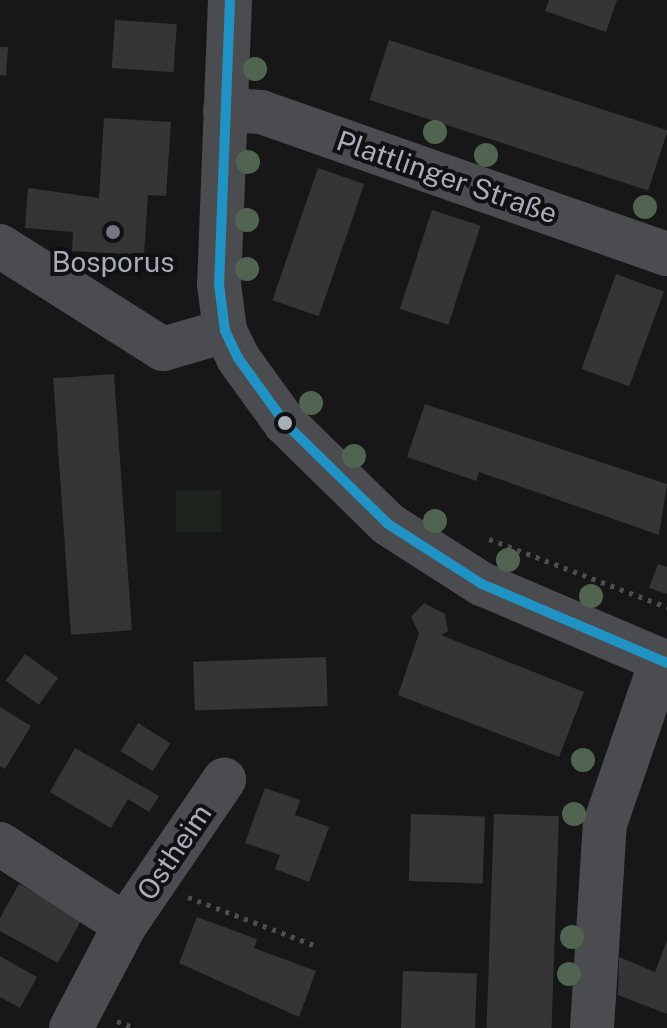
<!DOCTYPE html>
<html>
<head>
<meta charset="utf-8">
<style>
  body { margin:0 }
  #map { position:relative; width:667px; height:1028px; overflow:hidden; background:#171717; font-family:"Public Sans",sans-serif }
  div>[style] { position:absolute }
  .green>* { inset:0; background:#1d241e; transform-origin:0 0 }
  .building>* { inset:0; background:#353536; transform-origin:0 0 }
  .path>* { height:5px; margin-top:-2.5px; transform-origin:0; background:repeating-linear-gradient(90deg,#4d4e52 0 4px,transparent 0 10px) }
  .minor>* { height:44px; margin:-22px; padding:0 22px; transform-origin:22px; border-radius:22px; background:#4b4c50 }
  .bus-1>* { height:10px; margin:-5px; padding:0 5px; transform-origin:5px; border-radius:5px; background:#2093c4 }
  .trees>* { width:24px; height:24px; margin:-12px; border-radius:50%; background:#506451 }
  .dots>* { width:22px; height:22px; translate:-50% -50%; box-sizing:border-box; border:4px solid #111113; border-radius:50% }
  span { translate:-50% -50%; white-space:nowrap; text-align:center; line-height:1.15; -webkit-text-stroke:8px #111113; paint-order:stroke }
  .street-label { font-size:28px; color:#a8adb8 }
  .poi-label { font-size:28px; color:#a8adb8 }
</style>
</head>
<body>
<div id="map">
  <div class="green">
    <div style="left:176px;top:490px;width:45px;height:42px"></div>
  </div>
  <div class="building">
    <div style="clip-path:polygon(549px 0,617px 0,606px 32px,545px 11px)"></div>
    <div style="left:115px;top:20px;width:62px;height:48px;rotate:4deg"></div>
    <div style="left:389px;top:40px;width:293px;height:63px;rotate:18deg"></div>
    <div style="clip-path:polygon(0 47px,8px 47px,6px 76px,0 75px)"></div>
    <div style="clip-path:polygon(104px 118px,171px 122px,166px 196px,148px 195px,144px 255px,72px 251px,73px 232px,25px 228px,28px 188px,99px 198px)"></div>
    <div style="left:318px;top:168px;width:49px;height:140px;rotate:19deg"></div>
    <div style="left:432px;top:210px;width:51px;height:104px;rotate:18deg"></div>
    <div style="left:616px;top:274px;width:51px;height:101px;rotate:20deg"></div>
    <div style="left:114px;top:374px;width:257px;height:61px;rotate:86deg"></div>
    <div style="clip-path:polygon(425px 404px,667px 484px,659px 535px,479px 472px,476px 481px,407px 457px)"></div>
    <div style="clip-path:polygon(658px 564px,667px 567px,667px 594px,649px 588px)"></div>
    <div style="clip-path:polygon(424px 603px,445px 614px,448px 631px,441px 635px,584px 692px,559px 757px,398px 695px,419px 633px,411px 617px)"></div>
    <div style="left:25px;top:654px;width:41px;height:33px;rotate:36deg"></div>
    <div style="left:326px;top:657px;width:49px;height:133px;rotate:88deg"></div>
    <div style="clip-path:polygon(0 707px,31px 726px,5px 769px,0 766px)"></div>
    <div style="left:138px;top:723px;width:38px;height:33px;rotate:32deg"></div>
    <div style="clip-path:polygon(75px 748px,159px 796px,149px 812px,128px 799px,111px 828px,50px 792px)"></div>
    <div style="clip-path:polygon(265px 788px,300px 800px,295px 815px,329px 827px,309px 882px,275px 869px,280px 855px,245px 843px)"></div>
    <div style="left:411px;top:814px;width:74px;height:67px;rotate:2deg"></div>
    <div style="left:494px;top:814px;width:65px;height:214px;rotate:2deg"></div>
    <div style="clip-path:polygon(19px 884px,82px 919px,58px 963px,0 931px,0 918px)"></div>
    <div style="clip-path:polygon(197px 917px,257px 939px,254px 948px,316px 971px,299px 1017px,179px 963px)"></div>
    <div style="clip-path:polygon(667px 940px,667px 1014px,618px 995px,619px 957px,655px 972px)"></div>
    <div style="clip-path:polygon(0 956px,37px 977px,20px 1008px,0 997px)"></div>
    <div style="left:403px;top:971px;width:74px;height:57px;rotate:2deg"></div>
  </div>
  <div class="path">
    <div style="left:489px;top:539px;width:191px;rotate:20.9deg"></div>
    <div style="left:188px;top:897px;width:135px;rotate:20.9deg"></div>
    <div style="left:117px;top:1021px;width:19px;rotate:21deg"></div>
  </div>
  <div class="minor">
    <div style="left:230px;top:0;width:284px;rotate:92.2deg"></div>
    <div style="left:219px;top:284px;width:47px;rotate:82.7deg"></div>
    <div style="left:225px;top:331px;width:30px;rotate:64deg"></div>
    <div style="left:238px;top:358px;width:80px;rotate:54.1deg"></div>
    <div style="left:285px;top:423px;width:144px;rotate:44.4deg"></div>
    <div style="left:388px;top:524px;width:112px;rotate:32.6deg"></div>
    <div style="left:482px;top:584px;width:201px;rotate:23.1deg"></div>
    <div style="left:225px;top:110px;width:36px;rotate:3deg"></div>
    <div style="left:261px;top:112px;width:430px;rotate:19.3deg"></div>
    <div style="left:0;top:246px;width:193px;rotate:32.3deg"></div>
    <div style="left:163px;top:349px;width:65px;rotate:-16.2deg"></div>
    <div style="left:0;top:844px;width:149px;rotate:32.9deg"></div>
    <div style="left:71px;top:1028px;width:116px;rotate:-62.3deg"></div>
    <div style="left:125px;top:925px;width:176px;rotate:-55.7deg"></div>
    <div style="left:592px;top:1028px;width:204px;rotate:-86.4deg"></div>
    <div style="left:605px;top:824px;width:172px;rotate:-71deg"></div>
  </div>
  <div class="bus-1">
    <div style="left:230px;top:0;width:284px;rotate:92.2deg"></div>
    <div style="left:219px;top:284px;width:47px;rotate:82.7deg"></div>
    <div style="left:225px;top:331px;width:30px;rotate:64deg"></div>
    <div style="left:238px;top:358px;width:80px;rotate:54.1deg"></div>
    <div style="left:285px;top:423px;width:144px;rotate:44.4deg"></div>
    <div style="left:388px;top:524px;width:112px;rotate:32.6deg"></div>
    <div style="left:482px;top:584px;width:201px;rotate:23.1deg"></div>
  </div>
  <div class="trees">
    <div style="left:255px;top:69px"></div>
    <div style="left:435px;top:132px"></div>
    <div style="left:486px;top:155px"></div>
    <div style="left:248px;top:162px"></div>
    <div style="left:645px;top:207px"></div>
    <div style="left:247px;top:220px"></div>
    <div style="left:247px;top:269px"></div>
    <div style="left:311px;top:403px"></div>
    <div style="left:354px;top:456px"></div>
    <div style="left:435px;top:521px"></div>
    <div style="left:508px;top:560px"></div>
    <div style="left:591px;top:596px"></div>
    <div style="left:583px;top:760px"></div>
    <div style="left:574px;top:814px"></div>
    <div style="left:572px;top:937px"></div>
    <div style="left:569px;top:974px"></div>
  </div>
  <div class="dots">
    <div style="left:113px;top:232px;background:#757880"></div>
    <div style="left:285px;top:423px;background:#a8adb8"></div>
  </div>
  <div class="street-label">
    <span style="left:447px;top:177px;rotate:19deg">Plattlinger Straße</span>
    <span style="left:174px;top:852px;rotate:-56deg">Ostheim</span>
  </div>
  <div class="poi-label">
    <span style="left:113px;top:262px">Bosporus</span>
  </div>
</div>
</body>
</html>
